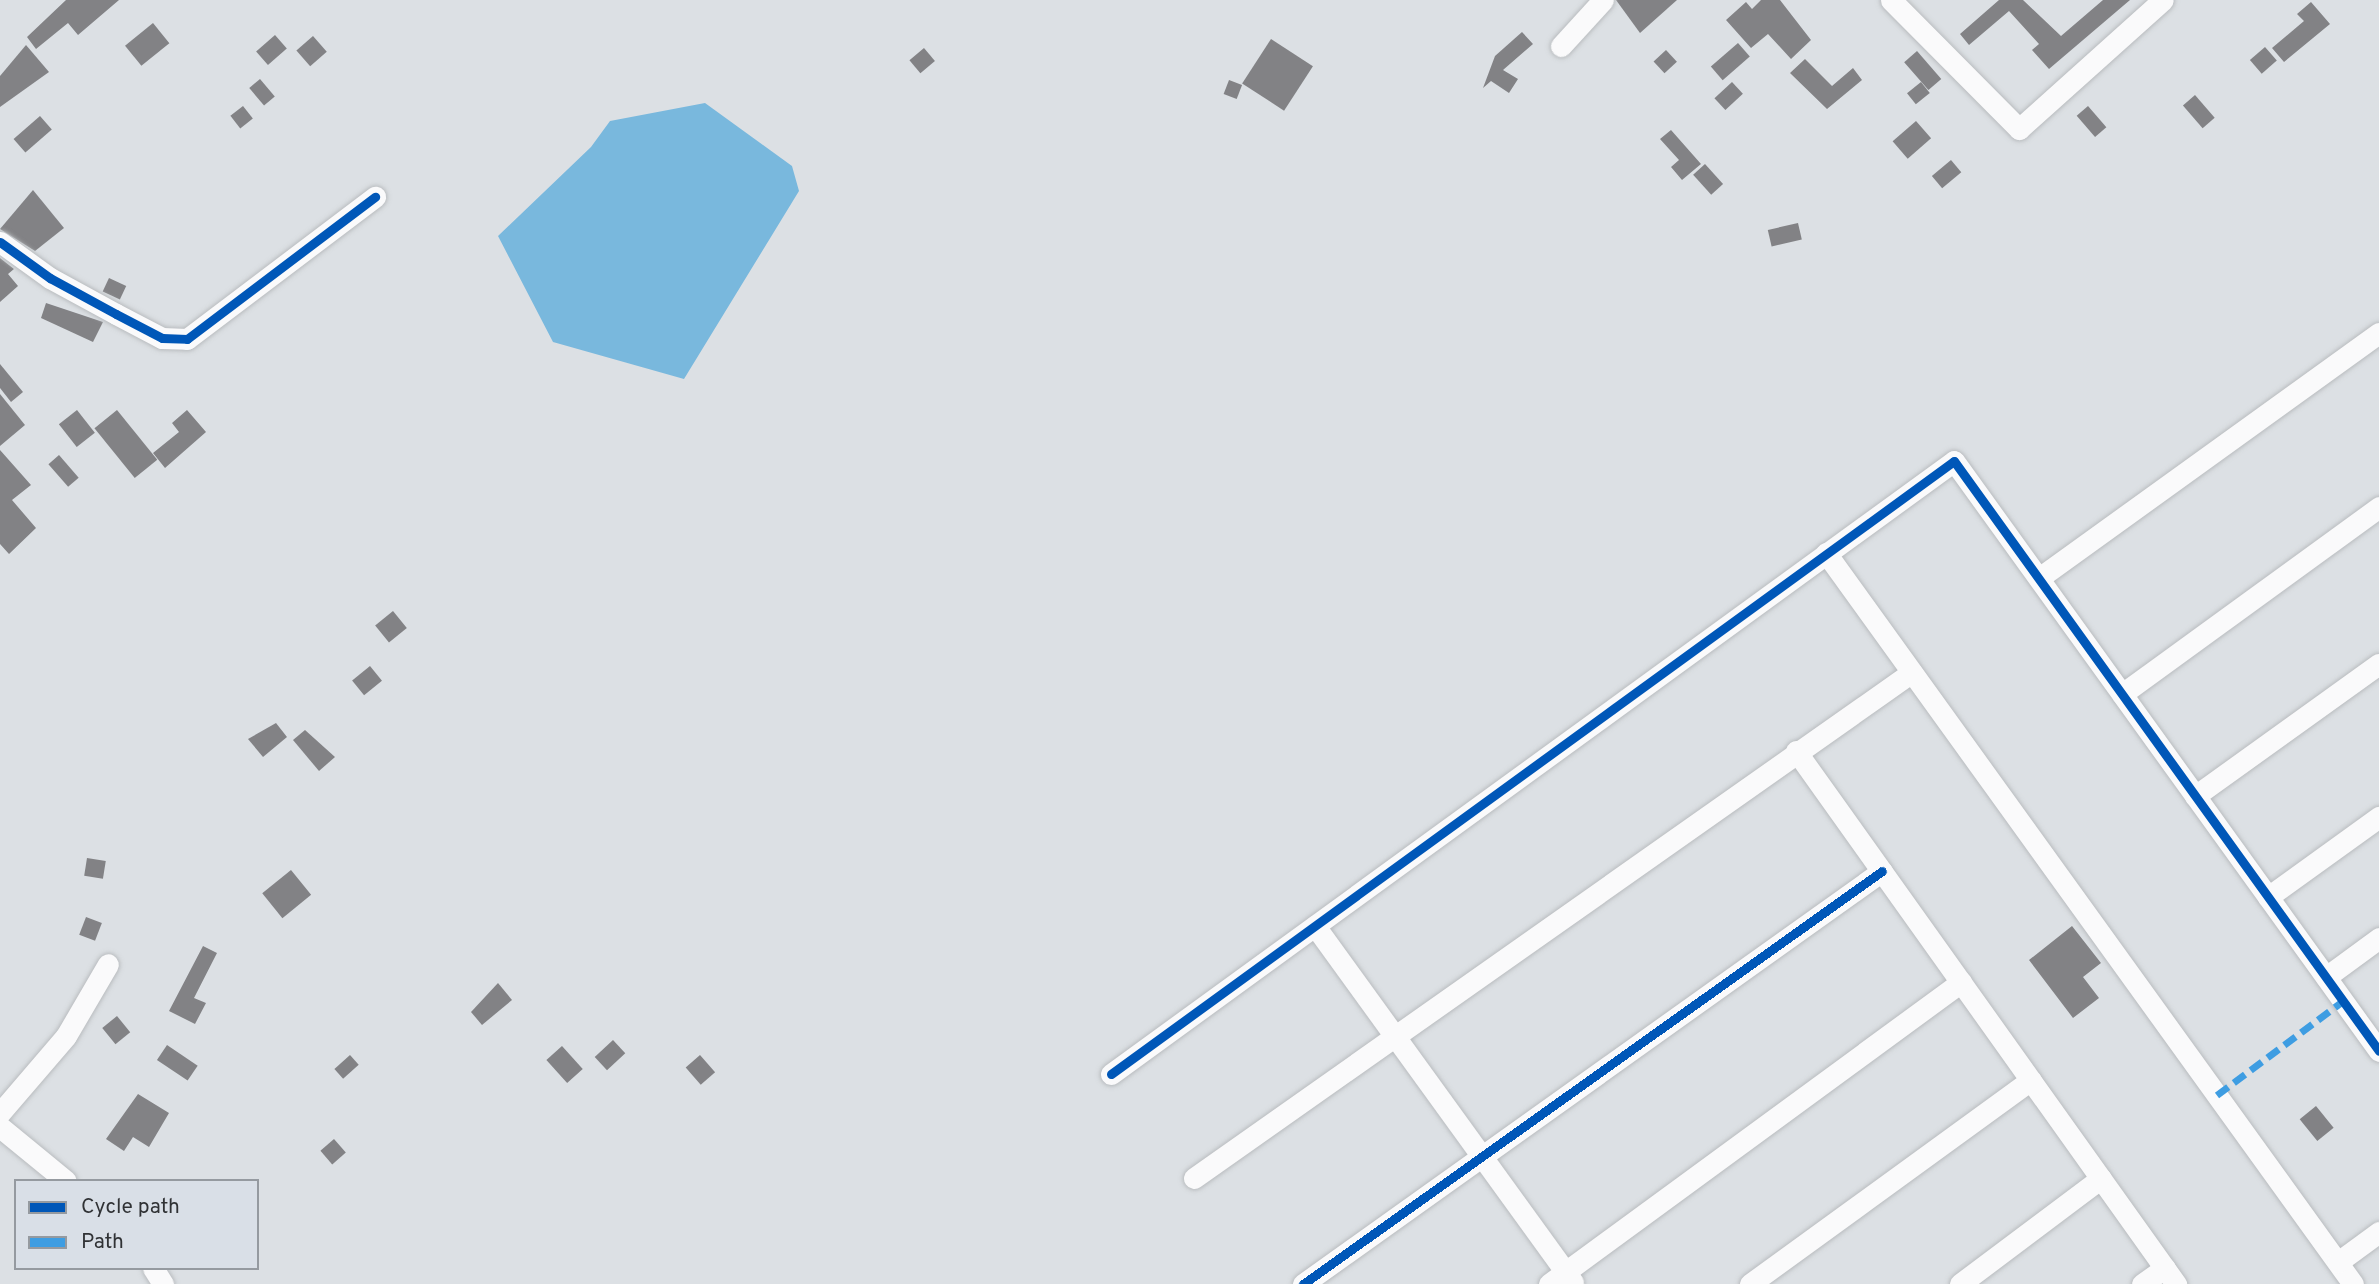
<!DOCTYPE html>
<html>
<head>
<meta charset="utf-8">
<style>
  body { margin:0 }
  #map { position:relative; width:2379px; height:1284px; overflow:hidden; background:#dce0e4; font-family:Overpass,sans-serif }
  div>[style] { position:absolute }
  .water>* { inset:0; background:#79b8dd }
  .building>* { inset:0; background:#828285; transform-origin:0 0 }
  .roads { filter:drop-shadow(0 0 2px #b9bcbf) drop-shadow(0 0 2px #b9bcbf) }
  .minor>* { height:21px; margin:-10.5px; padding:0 10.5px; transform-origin:10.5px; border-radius:10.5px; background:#fafafb }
  .quiet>* { height:7px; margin-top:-3.5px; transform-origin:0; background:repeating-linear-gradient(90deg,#3e9de2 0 14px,transparent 0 21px) }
  .cycleway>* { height:9px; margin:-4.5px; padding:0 4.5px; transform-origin:4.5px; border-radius:4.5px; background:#0057b8 }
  span { translate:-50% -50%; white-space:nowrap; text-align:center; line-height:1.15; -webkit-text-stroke:7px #d9dfe7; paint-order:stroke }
  .legend { position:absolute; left:14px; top:1179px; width:245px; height:91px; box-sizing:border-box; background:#d9dfe7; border:2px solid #959aa0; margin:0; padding:9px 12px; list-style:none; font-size:21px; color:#303235 }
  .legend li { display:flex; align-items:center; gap:14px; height:35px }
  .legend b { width:35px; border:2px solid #959aa0 }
</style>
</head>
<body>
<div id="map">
  <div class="water">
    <div style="clip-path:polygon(705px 103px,792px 166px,799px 191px,684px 379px,553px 342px,498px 236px,591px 147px,610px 121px)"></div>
  </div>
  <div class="building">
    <div style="clip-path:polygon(66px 0,119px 0,78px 35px,68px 23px,36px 49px,27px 37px)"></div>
    <div style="clip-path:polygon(1616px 0,1677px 0,1640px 33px)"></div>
    <div style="clip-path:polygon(1761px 0,1780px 0,1811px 40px,1791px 59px,1768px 34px,1751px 48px,1726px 20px,1746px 2px,1752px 9px)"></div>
    <div style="clip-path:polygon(1999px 0,2023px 0,2061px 36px,2103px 0,2130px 0,2049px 69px,2032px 50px,2039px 44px,2009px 11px,1969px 45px,1960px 34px)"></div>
    <div style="clip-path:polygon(2311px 2px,2330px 24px,2284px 62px,2272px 48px,2304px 21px,2297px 14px)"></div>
    <div style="left:153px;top:23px;width:26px;height:36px;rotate:51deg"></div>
    <div style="clip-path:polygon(1522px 32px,1533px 44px,1503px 70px,1518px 79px,1509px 93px,1491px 81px,1483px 88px,1495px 56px)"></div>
    <div style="left:275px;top:35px;width:18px;height:25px;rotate:49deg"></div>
    <div style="left:313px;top:36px;width:21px;height:22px;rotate:49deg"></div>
    <div style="left:1271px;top:39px;width:50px;height:53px;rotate:33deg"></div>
    <div style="left:1738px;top:43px;width:18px;height:36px;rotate:49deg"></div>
    <div style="clip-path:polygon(26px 45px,49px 72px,0 107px,0 76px)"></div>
    <div style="left:2265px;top:47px;width:18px;height:20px;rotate:49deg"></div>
    <div style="left:924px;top:48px;width:17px;height:19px;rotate:50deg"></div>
    <div style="left:1666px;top:50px;width:16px;height:17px;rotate:47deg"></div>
    <div style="left:1917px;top:51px;width:37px;height:17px;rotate:49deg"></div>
    <div style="clip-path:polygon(1805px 59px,1832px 86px,1853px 68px,1862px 80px,1827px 109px,1790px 73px)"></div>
    <div style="left:260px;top:79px;width:23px;height:14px;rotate:50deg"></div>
    <div style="left:1229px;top:80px;width:14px;height:15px;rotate:21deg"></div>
    <div style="left:1732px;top:82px;width:16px;height:24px;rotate:47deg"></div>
    <div style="left:1921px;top:82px;width:14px;height:18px;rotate:51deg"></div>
    <div style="left:2195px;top:95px;width:30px;height:16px;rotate:49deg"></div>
    <div style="left:243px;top:106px;width:16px;height:16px;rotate:52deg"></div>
    <div style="left:2088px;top:106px;width:28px;height:15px;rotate:49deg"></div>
    <div style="left:40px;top:116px;width:18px;height:35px;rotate:49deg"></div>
    <div style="left:1916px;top:121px;width:23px;height:31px;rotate:49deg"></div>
    <div style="clip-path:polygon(1671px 130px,1701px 164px,1682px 180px,1671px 167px,1679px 160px,1660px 139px)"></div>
    <div style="left:1951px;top:160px;width:16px;height:25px;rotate:50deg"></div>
    <div style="left:1705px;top:164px;width:27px;height:16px;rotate:48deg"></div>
    <div style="clip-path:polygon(33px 190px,64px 228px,35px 251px,0 229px)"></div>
    <div style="left:1798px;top:223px;width:17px;height:31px;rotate:77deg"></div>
    <div style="clip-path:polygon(0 258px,14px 269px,8px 274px,18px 286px,0 302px)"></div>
    <div style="left:109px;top:278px;width:19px;height:15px;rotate:25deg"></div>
    <div style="clip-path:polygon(46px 303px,103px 322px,93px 342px,41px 318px)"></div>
    <div style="clip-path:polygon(0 364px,23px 392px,11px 402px,0 388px)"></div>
    <div style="clip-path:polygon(0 394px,25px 425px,0 446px)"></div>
    <div style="left:77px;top:410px;width:29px;height:23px;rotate:52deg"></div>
    <div style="left:117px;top:410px;width:64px;height:29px;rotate:51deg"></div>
    <div style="clip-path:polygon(187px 410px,206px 432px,165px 468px,153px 453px,179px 432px,172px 423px)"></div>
    <div style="clip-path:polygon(0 450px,31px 485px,12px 500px,36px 528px,9px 554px,0 544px)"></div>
    <div style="left:59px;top:455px;width:30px;height:14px;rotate:49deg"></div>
    <div style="left:393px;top:611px;width:22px;height:23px;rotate:51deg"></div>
    <div style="left:370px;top:666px;width:19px;height:23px;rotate:51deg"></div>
    <div style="clip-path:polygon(276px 723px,287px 737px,263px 757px,248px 739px)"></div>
    <div style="clip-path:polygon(305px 730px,335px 757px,319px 771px,293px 740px)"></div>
    <div style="left:87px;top:858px;width:19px;height:18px;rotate:9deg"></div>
    <div style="left:291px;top:870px;width:32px;height:37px;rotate:51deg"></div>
    <div style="left:86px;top:917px;width:17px;height:19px;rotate:21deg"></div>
    <div style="clip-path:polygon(2072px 926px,2101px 963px,2083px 977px,2099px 998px,2073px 1018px,2029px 960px)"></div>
    <div style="clip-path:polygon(203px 946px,217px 953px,194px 998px,206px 1003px,195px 1024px,169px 1011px)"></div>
    <div style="clip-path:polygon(498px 983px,512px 1000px,482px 1025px,471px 1012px)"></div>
    <div style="left:117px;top:1016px;width:21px;height:19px;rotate:51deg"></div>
    <div style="left:613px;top:1040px;width:18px;height:25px;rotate:47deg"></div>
    <div style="left:167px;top:1045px;width:37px;height:18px;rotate:34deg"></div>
    <div style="left:562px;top:1046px;width:31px;height:21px;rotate:48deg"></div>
    <div style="left:350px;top:1055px;width:13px;height:21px;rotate:48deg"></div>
    <div style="left:700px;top:1055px;width:23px;height:19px;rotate:49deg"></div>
    <div style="clip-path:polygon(138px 1094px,169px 1113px,149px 1147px,133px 1137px,124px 1151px,106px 1139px)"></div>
    <div style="left:2316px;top:1106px;width:28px;height:21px;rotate:51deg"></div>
    <div style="left:334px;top:1139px;width:18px;height:18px;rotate:49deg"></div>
  </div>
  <div class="roads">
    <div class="minor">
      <div style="left:1891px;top:0;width:182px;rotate:45.2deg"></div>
      <div style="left:2019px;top:129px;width:193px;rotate:-41.9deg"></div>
      <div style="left:1561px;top:46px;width:62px;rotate:-47.6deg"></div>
      <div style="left:0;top:242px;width:62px;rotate:35.8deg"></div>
      <div style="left:50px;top:278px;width:75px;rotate:28.6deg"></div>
      <div style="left:116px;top:314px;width:52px;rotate:27.6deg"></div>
      <div style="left:162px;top:338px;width:25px;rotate:2deg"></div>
      <div style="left:187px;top:339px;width:236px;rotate:-37.1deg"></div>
      <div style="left:1826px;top:553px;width:901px;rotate:54.21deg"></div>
      <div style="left:2039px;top:578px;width:419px;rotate:-35.8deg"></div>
      <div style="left:2122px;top:694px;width:318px;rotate:-36deg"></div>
      <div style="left:1796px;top:751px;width:655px;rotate:54.51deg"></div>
      <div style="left:2195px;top:796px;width:226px;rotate:-35.7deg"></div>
      <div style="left:2268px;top:897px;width:137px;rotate:-35.8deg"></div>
      <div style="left:1315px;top:926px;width:440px;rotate:54.1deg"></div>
      <div style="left:2326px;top:977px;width:66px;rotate:-36.3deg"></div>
      <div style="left:1111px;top:1074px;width:1042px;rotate:-36.02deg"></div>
      <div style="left:1954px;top:461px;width:727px;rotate:54.23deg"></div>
      <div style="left:0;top:1113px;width:101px;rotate:-49.4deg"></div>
      <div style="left:66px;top:1036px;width:83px;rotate:-59.7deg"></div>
      <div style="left:0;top:1127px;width:85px;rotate:39.3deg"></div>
      <div style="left:1194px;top:1178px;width:878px;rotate:-35.17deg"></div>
      <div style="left:2338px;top:1262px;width:51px;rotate:-36.2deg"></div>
      <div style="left:153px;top:1268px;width:19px;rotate:58deg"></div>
      <div style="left:1303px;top:1284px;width:711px;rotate:-35.5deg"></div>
      <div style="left:1549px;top:1284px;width:511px;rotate:-36.24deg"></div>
      <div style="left:1750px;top:1284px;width:347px;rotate:-36deg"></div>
      <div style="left:1960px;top:1284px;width:176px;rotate:-36.9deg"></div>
      <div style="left:2142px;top:1284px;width:28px;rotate:-35deg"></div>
    </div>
  </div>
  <div class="quiet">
    <div style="left:2217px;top:1095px;width:157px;rotate:-36.7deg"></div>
  </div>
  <div class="cycleway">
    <div style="left:0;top:242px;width:62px;rotate:35.8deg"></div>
    <div style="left:50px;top:278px;width:75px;rotate:28.6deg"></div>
    <div style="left:116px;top:314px;width:52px;rotate:27.6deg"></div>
    <div style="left:162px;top:338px;width:25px;rotate:2deg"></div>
    <div style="left:187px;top:339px;width:236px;rotate:-37.1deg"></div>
    <div style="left:1111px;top:1074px;width:1042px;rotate:-36.02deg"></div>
    <div style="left:1954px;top:461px;width:727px;rotate:54.23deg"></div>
    <div style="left:1303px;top:1284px;width:711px;rotate:-35.5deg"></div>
  </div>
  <ul class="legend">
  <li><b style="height:9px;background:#0057b8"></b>Cycle path</li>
  <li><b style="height:9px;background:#3e9de2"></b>Path</li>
  </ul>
</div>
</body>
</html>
